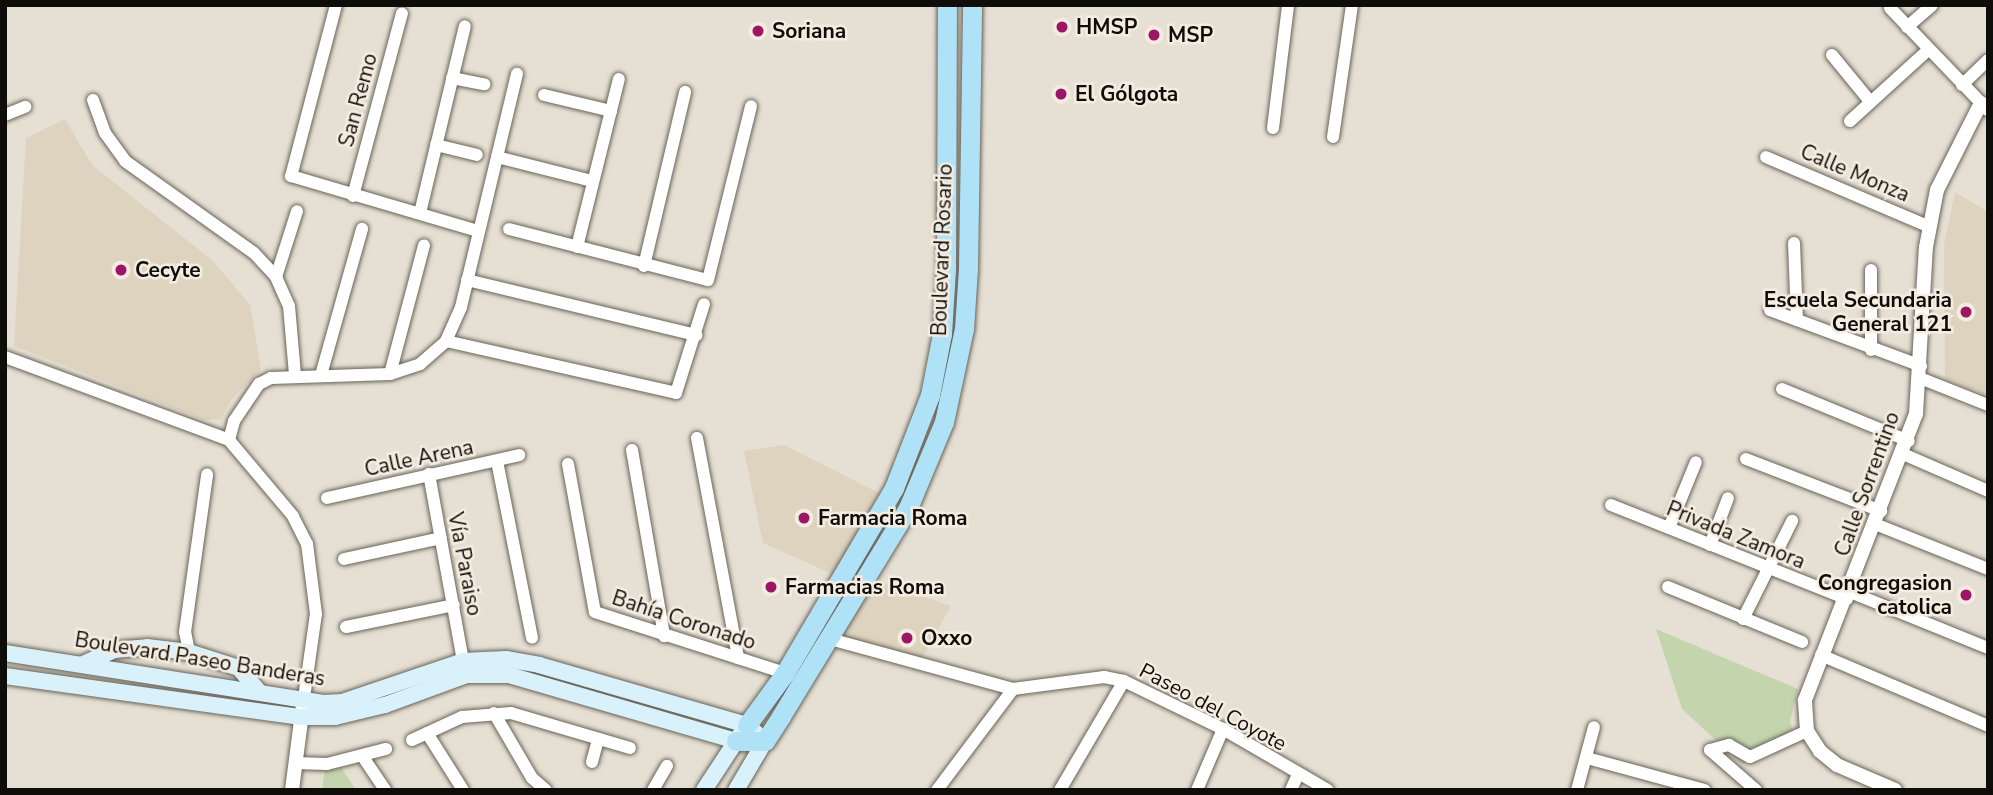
<!DOCTYPE html>
<html>
<head>
<meta charset="utf-8">
<style>
  body { margin:0 }
  #map { position:relative; width:1993px; height:795px; overflow:hidden; background:#e6dfd3; font-family:"Nunito Sans",sans-serif }
  div>[style] { position:absolute }
  .built>* { inset:0; background:#ded3bf }
  .green>* { inset:0; background:#c4d5ae }
  .roads { filter:drop-shadow(0 0 2px #696358) drop-shadow(0 0 2px #696358) }
  .minor>* { height:12px; margin:-6px; padding:0 6px; transform-origin:6px; border-radius:6px; background:#fff }
  .tertiary>* { height:14px; margin:-7px; padding:0 7px; transform-origin:7px; border-radius:7px; background:#fff }
  .secondary>* { height:16px; margin:-8px; padding:0 8px; transform-origin:8px; border-radius:8px; background:#d8f1fb }
  .primary>* { height:19px; margin:-9.5px; padding:0 9.5px; transform-origin:9.5px; border-radius:9.5px; background:#b0e2f7 }
  .dots>* { width:19px; height:19px; translate:-50% -50%; box-sizing:border-box; border:4px solid #f4ece0; border-radius:50% }
  span { translate:-50% -50%; white-space:nowrap; text-align:center; line-height:1.15; -webkit-text-stroke:5px #f4ece0; paint-order:stroke }
  .poi-label { font-size:21px; color:#0f0d09; font-weight:700 }
  .left { translate:0 -50%; text-align:left }
  .right { translate:-100% -50%; text-align:right }
  .street-label { font-size:21px; color:#0f0d09 }
  .frame { position:absolute; inset:0; border:7px solid #0f0d09; pointer-events:none }
</style>
</head>
<body>
<div id="map">
  <div class="built">
    <div style="clip-path:polygon(65px 119px,92px 165px,212px 260px,250px 305px,261px 369px,231px 400px,221px 419px,204px 420px,14px 346px,26px 138px)"></div>
    <div style="clip-path:polygon(1955px 192px,1988px 212px,1988px 395px,1945px 380px,1944px 245px)"></div>
    <div style="clip-path:polygon(784px 445px,879px 493px,835px 575px,763px 543px,744px 451px)"></div>
    <div style="clip-path:polygon(875px 580px,951px 606px,922px 658px,840px 636px)"></div>
  </div>
  <div class="green">
    <div style="clip-path:polygon(1656px 629px,1798px 689px,1790px 721px,1796px 744px,1742px 764px,1682px 709px)"></div>
    <div style="clip-path:polygon(341px 767px,356px 790px,322px 790px,325px 768px)"></div>
  </div>
  <div class="roads">
    <div class="minor">
      <div style="left:336px;top:5px;width:177px;rotate:104.7deg"></div>
      <div style="left:291px;top:176px;width:195px;rotate:16.4deg"></div>
      <div style="left:1890px;top:8px;width:132px;rotate:46.2deg"></div>
      <div style="left:1907px;top:27px;width:33px;rotate:-41deg"></div>
      <div style="left:1832px;top:55px;width:58px;rotate:50.6deg"></div>
      <div style="left:452px;top:78px;width:33px;rotate:11deg"></div>
      <div style="left:1962px;top:85px;width:36px;rotate:-44deg"></div>
      <div style="left:544px;top:95px;width:69px;rotate:13.4deg"></div>
      <div style="left:93px;top:100px;width:35px;rotate:70deg"></div>
      <div style="left:105px;top:133px;width:34px;rotate:54deg"></div>
      <div style="left:125px;top:161px;width:158px;rotate:35.5deg"></div>
      <div style="left:254px;top:253px;width:33px;rotate:47deg"></div>
      <div style="left:276px;top:277px;width:32px;rotate:66deg"></div>
      <div style="left:289px;top:306px;width:69px;rotate:85deg"></div>
      <div style="left:5px;top:115px;width:22px;rotate:-22deg"></div>
      <div style="left:1850px;top:121px;width:105px;rotate:-42.3deg"></div>
      <div style="left:1273px;top:128px;width:124px;rotate:-83deg"></div>
      <div style="left:1333px;top:137px;width:133px;rotate:-81.8deg"></div>
      <div style="left:436px;top:145px;width:42px;rotate:13.7deg"></div>
      <div style="left:497px;top:157px;width:98px;rotate:14.2deg"></div>
      <div style="left:1766px;top:157px;width:176px;rotate:23.1deg"></div>
      <div style="left:353px;top:196px;width:189px;rotate:-75deg"></div>
      <div style="left:420px;top:213px;width:192px;rotate:-76.5deg"></div>
      <div style="left:509px;top:229px;width:205px;rotate:14.4deg"></div>
      <div style="left:708px;top:280px;width:179px;rotate:-76.1deg"></div>
      <div style="left:1794px;top:243px;width:77px;rotate:87.8deg"></div>
      <div style="left:577px;top:247px;width:173px;rotate:-76deg"></div>
      <div style="left:644px;top:266px;width:179px;rotate:-76.7deg"></div>
      <div style="left:276px;top:277px;width:69px;rotate:-72.3deg"></div>
      <div style="left:467px;top:280px;width:236px;rotate:13.5deg"></div>
      <div style="left:1770px;top:310px;width:161px;rotate:20.3deg"></div>
      <div style="left:446px;top:341px;width:236px;rotate:12.7deg"></div>
      <div style="left:676px;top:393px;width:93px;rotate:-72.5deg"></div>
      <div style="left:1871px;top:350px;width:80px;rotate:-90deg"></div>
      <div style="left:5px;top:357px;width:239px;rotate:20.3deg"></div>
      <div style="left:390px;top:374px;width:133px;rotate:-75.2deg"></div>
      <div style="left:321px;top:375px;width:152px;rotate:-74.3deg"></div>
      <div style="left:1920px;top:378px;width:73px;rotate:21.7deg"></div>
      <div style="left:1782px;top:389px;width:137px;rotate:22.3deg"></div>
      <div style="left:697px;top:438px;width:224px;rotate:79.4deg"></div>
      <div style="left:632px;top:450px;width:189px;rotate:80.2deg"></div>
      <div style="left:1903px;top:454px;width:93px;rotate:23.5deg"></div>
      <div style="left:1746px;top:459px;width:145px;rotate:21.1deg"></div>
      <div style="left:497px;top:461px;width:180px;rotate:78.8deg"></div>
      <div style="left:568px;top:464px;width:150px;rotate:79.7deg"></div>
      <div style="left:595px;top:612px;width:200px;rotate:17.8deg"></div>
      <div style="left:429px;top:474px;width:190px;rotate:79.7deg"></div>
      <div style="left:327px;top:498px;width:197px;rotate:-12.6deg"></div>
      <div style="left:1611px;top:505px;width:254px;rotate:21.7deg"></div>
      <div style="left:1875px;top:524px;width:122px;rotate:21.7deg"></div>
      <div style="left:1669px;top:528px;width:71px;rotate:-67.8deg"></div>
      <div style="left:1710px;top:545px;width:50px;rotate:-69deg"></div>
      <div style="left:344px;top:559px;width:99px;rotate:-12.2deg"></div>
      <div style="left:1668px;top:587px;width:145px;rotate:22.3deg"></div>
      <div style="left:1850px;top:592px;width:149px;rotate:22.1deg"></div>
      <div style="left:1743px;top:619px;width:110px;rotate:-63.4deg"></div>
      <div style="left:346px;top:627px;width:110px;rotate:-11.5deg"></div>
      <div style="left:830px;top:639px;width:190px;rotate:15.3deg"></div>
      <div style="left:1013px;top:689px;width:92px;rotate:-7.5deg"></div>
      <div style="left:1104px;top:677px;width:20px;rotate:11deg"></div>
      <div style="left:1124px;top:681px;width:110px;rotate:25.9deg"></div>
      <div style="left:1223px;top:729px;width:121px;rotate:30.2deg"></div>
      <div style="left:189px;top:652px;width:20px;rotate:-101deg"></div>
      <div style="left:185px;top:632px;width:159px;rotate:-82deg"></div>
      <div style="left:1821px;top:655px;width:181px;rotate:23deg"></div>
      <div style="left:304px;top:698px;width:85px;rotate:-81.9deg"></div>
      <div style="left:316px;top:614px;width:71px;rotate:-97.3deg"></div>
      <div style="left:307px;top:544px;width:31px;rotate:-117deg"></div>
      <div style="left:293px;top:516px;width:99px;rotate:-130.1deg"></div>
      <div style="left:229px;top:440px;width:20px;rotate:-75deg"></div>
      <div style="left:234px;top:421px;width:45px;rotate:-56deg"></div>
      <div style="left:259px;top:384px;width:13px;rotate:-27deg"></div>
      <div style="left:271px;top:378px;width:119px;rotate:-1.9deg"></div>
      <div style="left:390px;top:374px;width:32px;rotate:-18deg"></div>
      <div style="left:420px;top:364px;width:35px;rotate:-41deg"></div>
      <div style="left:446px;top:341px;width:37px;rotate:-66deg"></div>
      <div style="left:461px;top:307px;width:240px;rotate:-76.5deg"></div>
      <div style="left:494px;top:713px;width:75px;rotate:59.7deg"></div>
      <div style="left:532px;top:778px;width:18px;rotate:41deg"></div>
      <div style="left:427px;top:733px;width:67px;rotate:57.7deg"></div>
      <div style="left:412px;top:740px;width:55px;rotate:-24.7deg"></div>
      <div style="left:462px;top:717px;width:49px;rotate:-4.7deg"></div>
      <div style="left:511px;top:713px;width:124px;rotate:16.4deg"></div>
      <div style="left:363px;top:757px;width:40px;rotate:56deg"></div>
      <div style="left:1587px;top:758px;width:122px;rotate:15.2deg"></div>
      <div style="left:592px;top:762px;width:24px;rotate:-75deg"></div>
      <div style="left:295px;top:763px;width:32px;rotate:2deg"></div>
      <div style="left:327px;top:764px;width:61px;rotate:-14.3deg"></div>
      <div style="left:653px;top:790px;width:28px;rotate:-60deg"></div>
      <div style="left:937px;top:790px;width:126px;rotate:-53deg"></div>
      <div style="left:1060px;top:790px;width:126px;rotate:-59.6deg"></div>
      <div style="left:1197px;top:790px;width:66px;rotate:-66.9deg"></div>
      <div style="left:1291px;top:790px;width:17px;rotate:-66deg"></div>
      <div style="left:1577px;top:790px;width:65px;rotate:-74.9deg"></div>
      <div style="left:1756px;top:790px;width:61px;rotate:-139deg"></div>
      <div style="left:1710px;top:750px;width:20px;rotate:-15deg"></div>
      <div style="left:1729px;top:745px;width:24px;rotate:30deg"></div>
      <div style="left:1750px;top:757px;width:63px;rotate:-24.5deg"></div>
    </div>
    <div class="tertiary">
      <div style="left:292px;top:790px;width:93px;rotate:-82.6deg"></div>
      <div style="left:1895px;top:790px;width:63px;rotate:-156.7deg"></div>
      <div style="left:1837px;top:765px;width:22px;rotate:-141deg"></div>
      <div style="left:1820px;top:751px;width:24px;rotate:-123deg"></div>
      <div style="left:1807px;top:731px;width:31px;rotate:-94deg"></div>
      <div style="left:1805px;top:700px;width:307px;rotate:-68.8deg"></div>
      <div style="left:1916px;top:414px;width:167px;rotate:-86.6deg"></div>
      <div style="left:1926px;top:247px;width:58px;rotate:-79.1deg"></div>
      <div style="left:1937px;top:190px;width:97px;rotate:-63.2deg"></div>
      <div style="left:1981px;top:103px;width:9px;rotate:41deg"></div>
    </div>
    <div class="secondary">
      <div style="left:5px;top:653px;width:322px;rotate:8.9deg"></div>
      <div style="left:323px;top:703px;width:19px;rotate:-3deg"></div>
      <div style="left:342px;top:702px;width:128px;rotate:-18.7deg"></div>
      <div style="left:463px;top:661px;width:43px;rotate:-2.7deg"></div>
      <div style="left:506px;top:659px;width:34px;rotate:10deg"></div>
      <div style="left:539px;top:665px;width:216px;rotate:16.1deg"></div>
      <div style="left:747px;top:725px;width:24px;rotate:42deg"></div>
      <div style="left:765px;top:741px;width:57px;rotate:120.6deg"></div>
      <div style="left:83px;top:664px;width:34px;rotate:-24deg"></div>
      <div style="left:114px;top:650px;width:33px;rotate:-5deg"></div>
      <div style="left:147px;top:647px;width:42px;rotate:6.8deg"></div>
      <div style="left:189px;top:652px;width:52px;rotate:17.7deg"></div>
      <div style="left:239px;top:668px;width:31px;rotate:50deg"></div>
      <div style="left:5px;top:676px;width:299px;rotate:7.9deg"></div>
      <div style="left:301px;top:717px;width:34px"></div>
      <div style="left:335px;top:717px;width:51px;rotate:-13.5deg"></div>
      <div style="left:385px;top:705px;width:87px;rotate:-20.1deg"></div>
      <div style="left:467px;top:675px;width:42px"></div>
      <div style="left:509px;top:675px;width:236px;rotate:16.2deg"></div>
      <div style="left:704px;top:790px;width:69px;rotate:-56.8deg"></div>
    </div>
    <div class="primary">
      <div style="left:747px;top:725px;width:64px;rotate:-53.8deg"></div>
      <div style="left:785px;top:673px;width:215px;rotate:-59.5deg"></div>
      <div style="left:894px;top:488px;width:100px;rotate:-68.8deg"></div>
      <div style="left:930px;top:395px;width:62px;rotate:-78.9deg"></div>
      <div style="left:942px;top:334px;width:65px;rotate:-86.5deg"></div>
      <div style="left:946px;top:269px;width:264px;rotate:-89.8deg"></div>
      <div style="left:736px;top:741px;width:29px"></div>
      <div style="left:765px;top:741px;width:30px;rotate:-57deg"></div>
      <div style="left:781px;top:716px;width:244px;rotate:-58.6deg"></div>
      <div style="left:908px;top:508px;width:93px;rotate:-67.3deg"></div>
      <div style="left:944px;top:422px;width:95px;rotate:-77.9deg"></div>
      <div style="left:964px;top:329px;width:61px;rotate:-86.2deg"></div>
      <div style="left:968px;top:268px;width:263px;rotate:-89.1deg"></div>
    </div>
  </div>
  <div class="dots">
    <div style="left:1062px;top:27px;background:#9d1565"></div>
    <div style="left:758px;top:31px;background:#9d1565"></div>
    <div style="left:1154px;top:35px;background:#9d1565"></div>
    <div style="left:1061px;top:94px;background:#9d1565"></div>
    <div style="left:121px;top:270px;background:#9d1565"></div>
    <div style="left:1966px;top:312px;background:#9d1565"></div>
    <div style="left:804px;top:518px;background:#9d1565"></div>
    <div style="left:771px;top:587px;background:#9d1565"></div>
    <div style="left:1966px;top:595px;background:#9d1565"></div>
    <div style="left:907px;top:638px;background:#9d1565"></div>
  </div>
  <div class="poi-label">
    <span class="left" style="left:1076px;top:27px">HMSP</span>
    <span class="left" style="left:772px;top:31px">Soriana</span>
    <span class="left" style="left:1168px;top:35px">MSP</span>
    <span class="left" style="left:1075px;top:94px">El Gólgota</span>
    <span class="left" style="left:135px;top:270px">Cecyte</span>
    <span class="right" style="left:1952px;top:312px">Escuela Secundaria<br>General 121</span>
    <span class="left" style="left:818px;top:518px">Farmacia Roma</span>
    <span class="right" style="left:1952px;top:595px">Congregasion<br>catolica</span>
    <span class="left" style="left:785px;top:587px">Farmacias Roma</span>
    <span class="left" style="left:921px;top:638px">Oxxo</span>
  </div>
  <div class="street-label">
    <span style="left:358px;top:100px;rotate:-75deg">San Remo</span>
    <span style="left:1855px;top:173px;rotate:23deg">Calle Monza</span>
    <span style="left:942px;top:250px;rotate:-88deg">Boulevard Rosario</span>
    <span style="left:419px;top:458px;rotate:-12deg">Calle Arena</span>
    <span style="left:1867px;top:484px;rotate:-70deg">Calle Sorrentino</span>
    <span style="left:1736px;top:535px;rotate:22deg">Privada Zamora</span>
    <span style="left:465px;top:564px;rotate:79deg">Vía Paraiso</span>
    <span style="left:684px;top:620px;rotate:18deg">Bahía Coronado</span>
    <span style="left:200px;top:659px;rotate:9deg">Boulevard Paseo Banderas</span>
    <span style="left:1213px;top:707px;rotate:28deg">Paseo del Coyote</span>
  </div>
  <div class="frame"></div>
</div>
</body>
</html>
